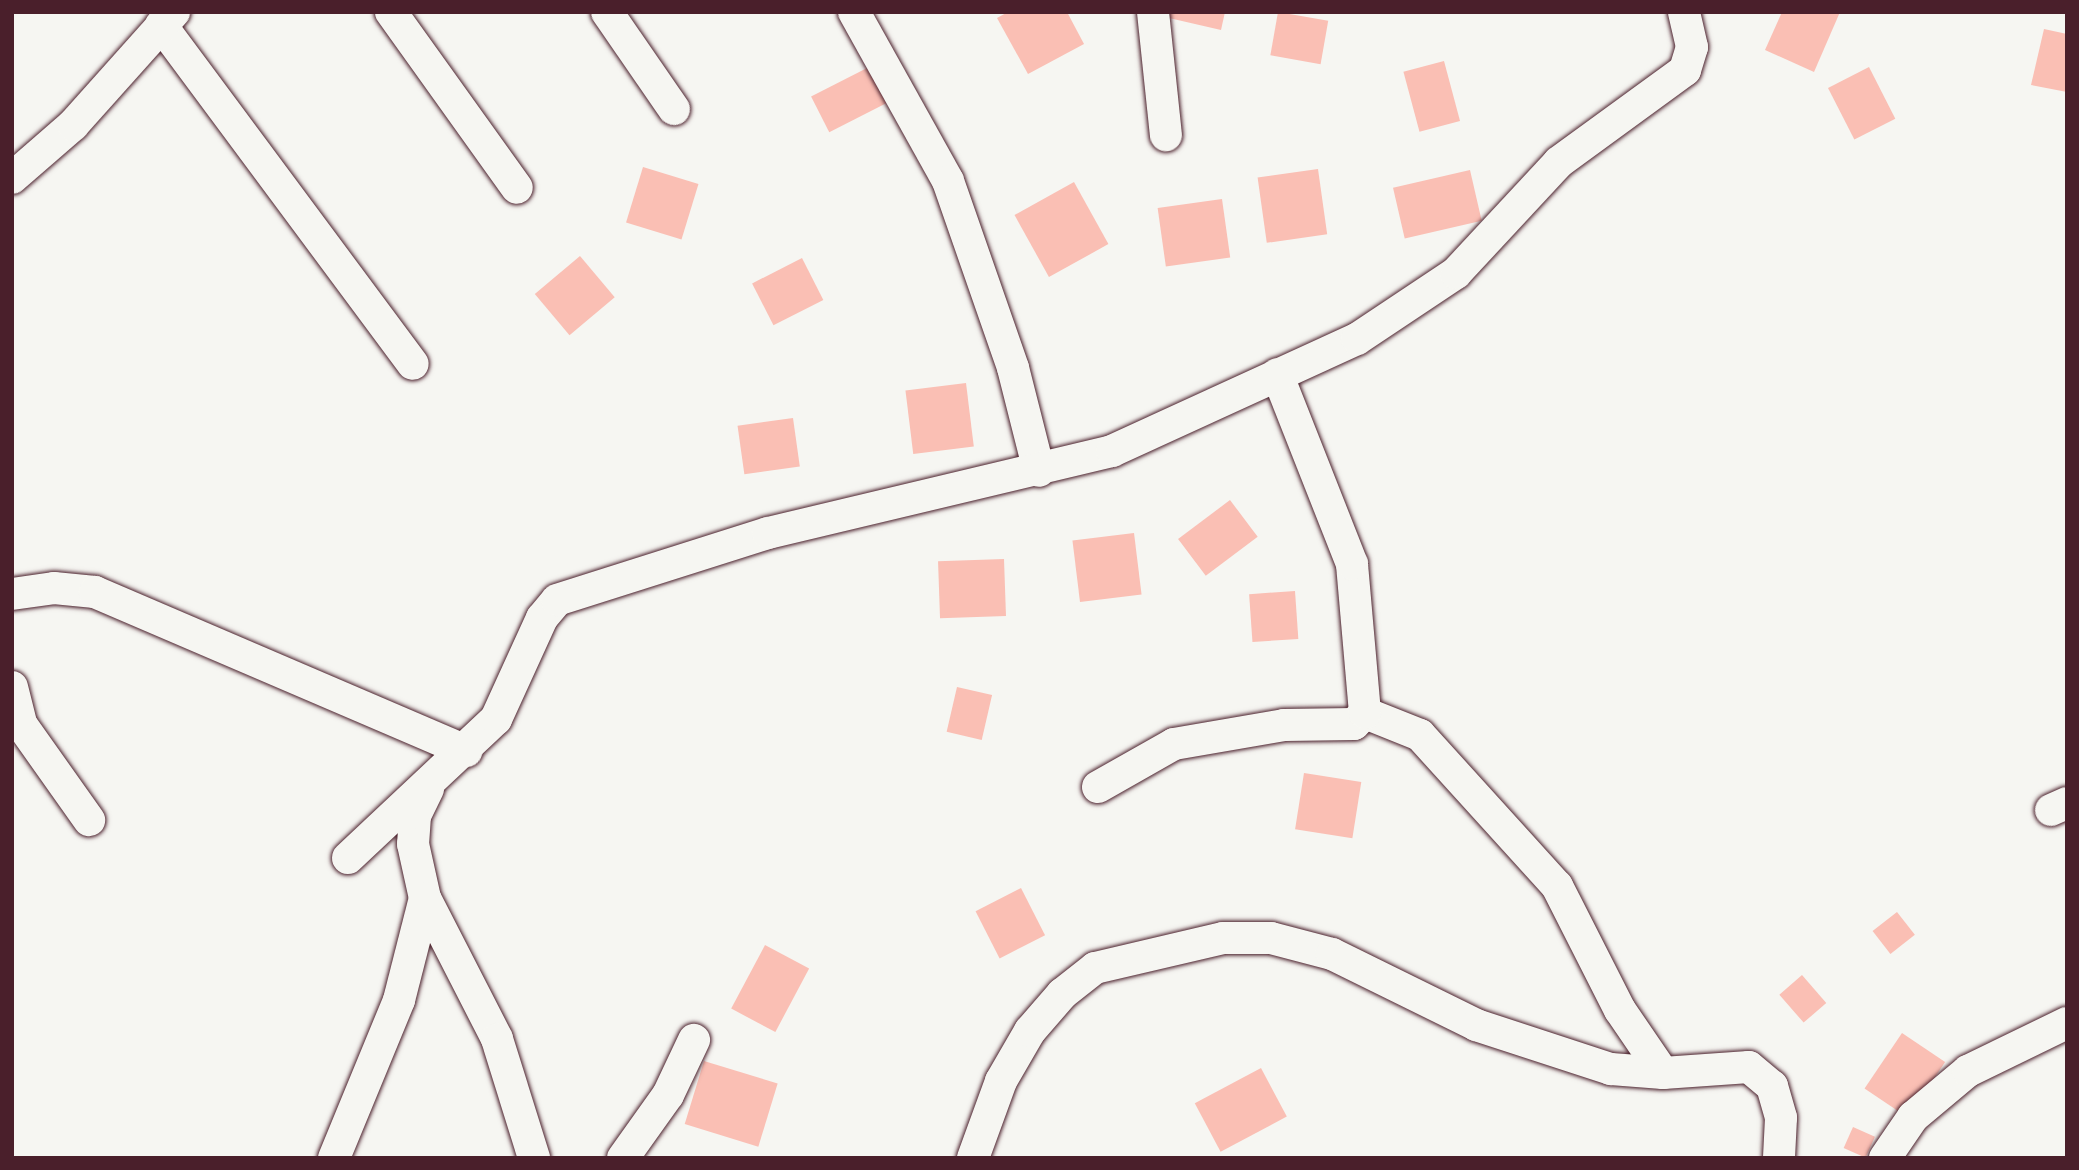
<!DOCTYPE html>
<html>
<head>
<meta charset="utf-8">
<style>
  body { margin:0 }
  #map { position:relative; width:2079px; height:1170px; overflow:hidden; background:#f6f6f2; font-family:"Gochi Hand",sans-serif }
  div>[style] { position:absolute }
  .building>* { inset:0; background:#fabfb4; transform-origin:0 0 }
  .roads { filter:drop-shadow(0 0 2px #4a1f2b) drop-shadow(0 0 2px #4a1f2b) }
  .minor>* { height:32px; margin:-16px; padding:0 16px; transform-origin:16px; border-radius:16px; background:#f6f6f2 }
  span { translate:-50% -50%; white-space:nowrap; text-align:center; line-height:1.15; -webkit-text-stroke:7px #f6f6f2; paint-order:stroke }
  .frame { position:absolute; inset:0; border:14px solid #4a1f2b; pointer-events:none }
</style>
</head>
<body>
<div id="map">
  <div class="building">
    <div style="clip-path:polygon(1008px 12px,1067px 12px,1084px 44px,1028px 74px,997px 18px)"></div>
    <div style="clip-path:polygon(1170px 12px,1225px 12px,1221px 30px,1169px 18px)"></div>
    <div style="left:1278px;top:12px;width:51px;height:44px;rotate:10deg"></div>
    <div style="clip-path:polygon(1782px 12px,1840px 12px,1814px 72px,1765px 50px)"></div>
    <div style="clip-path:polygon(2044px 29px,2067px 34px,2067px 92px,2031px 85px)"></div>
    <div style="left:1444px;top:61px;width:62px;height:42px;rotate:75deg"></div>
    <div style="left:869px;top:67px;width:40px;height:65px;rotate:63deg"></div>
    <div style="left:1869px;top:67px;width:58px;height:46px;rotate:63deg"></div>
    <div style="left:643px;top:167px;width:58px;height:58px;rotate:17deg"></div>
    <div style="left:1318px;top:169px;width:66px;height:61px;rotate:82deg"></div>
    <div style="left:1470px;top:170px;width:52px;height:79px;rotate:77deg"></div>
    <div style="left:1074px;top:182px;width:71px;height:68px;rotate:61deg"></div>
    <div style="left:1222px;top:199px;width:59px;height:65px;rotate:82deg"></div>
    <div style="left:580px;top:256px;width:54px;height:59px;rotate:50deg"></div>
    <div style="left:802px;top:258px;width:47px;height:56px;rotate:63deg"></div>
    <div style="left:966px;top:383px;width:64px;height:61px;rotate:83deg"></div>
    <div style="left:793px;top:418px;width:49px;height:56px;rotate:82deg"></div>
    <div style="left:1230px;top:500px;width:46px;height:65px;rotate:53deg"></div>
    <div style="left:1134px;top:533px;width:62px;height:62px;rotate:83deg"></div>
    <div style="left:1004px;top:559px;width:57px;height:66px;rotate:88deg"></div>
    <div style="left:1295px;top:591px;width:48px;height:46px;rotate:86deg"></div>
    <div style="left:957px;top:687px;width:36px;height:46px;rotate:13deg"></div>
    <div style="left:1304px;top:773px;width:58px;height:57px;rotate:9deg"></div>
    <div style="left:1021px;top:888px;width:53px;height:51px;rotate:63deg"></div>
    <div style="left:1897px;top:912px;width:29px;height:31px;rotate:52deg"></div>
    <div style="left:765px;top:945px;width:50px;height:72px;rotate:28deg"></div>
    <div style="left:1802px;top:975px;width:37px;height:30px;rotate:49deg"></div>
    <div style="left:1902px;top:1033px;width:52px;height:67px;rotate:34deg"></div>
    <div style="left:704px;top:1061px;width:77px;height:66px;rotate:17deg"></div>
    <div style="left:1261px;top:1068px;width:55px;height:75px;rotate:62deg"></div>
    <div style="left:1853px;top:1127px;width:24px;height:23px;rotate:24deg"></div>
  </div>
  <div class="roads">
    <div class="minor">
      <div style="left:391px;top:12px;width:216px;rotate:54.4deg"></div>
      <div style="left:607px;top:12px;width:118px;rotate:55.4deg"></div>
      <div style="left:854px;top:12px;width:193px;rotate:60.9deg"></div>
      <div style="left:948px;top:181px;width:198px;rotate:70.8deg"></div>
      <div style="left:1013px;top:368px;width:106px;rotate:75.8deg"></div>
      <div style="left:1153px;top:12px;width:124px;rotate:84deg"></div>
      <div style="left:161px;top:25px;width:422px;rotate:53.4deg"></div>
      <div style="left:12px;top:178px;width:81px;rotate:-41deg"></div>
      <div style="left:73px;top:125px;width:152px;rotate:-48.2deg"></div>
      <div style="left:12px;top:594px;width:42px;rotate:-8.1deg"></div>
      <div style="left:54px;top:588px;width:41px;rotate:5.6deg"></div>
      <div style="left:95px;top:592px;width:404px;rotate:23.2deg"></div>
      <div style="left:12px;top:687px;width:38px;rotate:76deg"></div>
      <div style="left:21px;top:724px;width:118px;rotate:54.7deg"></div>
      <div style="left:1365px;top:713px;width:59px;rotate:21.8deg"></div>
      <div style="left:1420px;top:735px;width:204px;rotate:47.8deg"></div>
      <div style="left:1557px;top:886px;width:139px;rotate:63.1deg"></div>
      <div style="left:1620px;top:1010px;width:76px;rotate:55.7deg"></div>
      <div style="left:1098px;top:787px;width:87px;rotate:-29.5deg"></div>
      <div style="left:1174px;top:744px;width:112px;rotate:-9.8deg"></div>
      <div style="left:1284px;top:725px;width:70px;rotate:-0.8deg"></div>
      <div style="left:1354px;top:724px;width:16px;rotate:-45deg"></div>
      <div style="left:1365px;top:713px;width:150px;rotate:-95deg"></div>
      <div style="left:1352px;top:564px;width:204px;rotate:-111.5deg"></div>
      <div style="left:428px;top:789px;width:30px;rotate:116deg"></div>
      <div style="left:415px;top:816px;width:28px;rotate:94deg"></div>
      <div style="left:413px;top:844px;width:55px;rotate:77.5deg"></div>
      <div style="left:425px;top:898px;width:158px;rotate:62.9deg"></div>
      <div style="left:497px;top:1039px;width:125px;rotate:72.7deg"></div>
      <div style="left:2051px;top:810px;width:17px;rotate:-24deg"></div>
      <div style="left:348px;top:858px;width:203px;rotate:-43.2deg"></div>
      <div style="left:496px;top:719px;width:111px;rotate:-65.5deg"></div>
      <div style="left:542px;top:618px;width:23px;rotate:-50deg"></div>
      <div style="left:557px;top:600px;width:221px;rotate:-17.6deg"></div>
      <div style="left:768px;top:533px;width:354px;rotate:-13.4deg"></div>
      <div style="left:1112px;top:451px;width:269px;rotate:-24.6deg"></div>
      <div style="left:1357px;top:339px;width:119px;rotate:-33.7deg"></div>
      <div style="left:1456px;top:273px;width:151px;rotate:-47.1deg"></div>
      <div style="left:1559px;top:162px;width:156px;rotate:-36.1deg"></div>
      <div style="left:1685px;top:70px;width:24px;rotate:-73deg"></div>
      <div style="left:1692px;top:47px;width:36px;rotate:-103deg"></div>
      <div style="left:334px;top:1158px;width:171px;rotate:-67.6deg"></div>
      <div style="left:399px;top:1000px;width:105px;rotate:-75.7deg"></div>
      <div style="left:623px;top:1158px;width:77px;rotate:-54.5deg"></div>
      <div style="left:668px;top:1095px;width:61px;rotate:-64.7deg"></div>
      <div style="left:973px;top:1158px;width:82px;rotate:-70deg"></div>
      <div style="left:1001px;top:1081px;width:58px;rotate:-59.9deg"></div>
      <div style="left:1030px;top:1031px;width:49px;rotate:-49.1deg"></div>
      <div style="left:1062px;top:994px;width:42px;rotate:-38.2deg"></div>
      <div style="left:1095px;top:968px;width:131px;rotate:-13.2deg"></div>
      <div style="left:1223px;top:938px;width:48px"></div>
      <div style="left:1271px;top:938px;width:63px;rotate:14.7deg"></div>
      <div style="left:1332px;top:954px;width:161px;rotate:26.2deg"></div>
      <div style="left:1476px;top:1025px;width:142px;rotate:18.1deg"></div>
      <div style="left:1611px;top:1069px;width:52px;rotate:4.4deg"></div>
      <div style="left:1663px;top:1073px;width:86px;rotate:-4deg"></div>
      <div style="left:1749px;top:1067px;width:30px;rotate:40deg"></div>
      <div style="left:1772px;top:1086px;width:33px;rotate:74deg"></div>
      <div style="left:1781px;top:1118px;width:40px;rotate:92.9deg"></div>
      <div style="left:1885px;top:1158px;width:50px;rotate:-55.7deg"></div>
      <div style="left:1913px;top:1117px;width:72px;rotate:-39.9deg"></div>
      <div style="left:1968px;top:1071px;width:110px;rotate:-25.9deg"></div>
    </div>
  </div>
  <div class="frame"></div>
</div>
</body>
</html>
